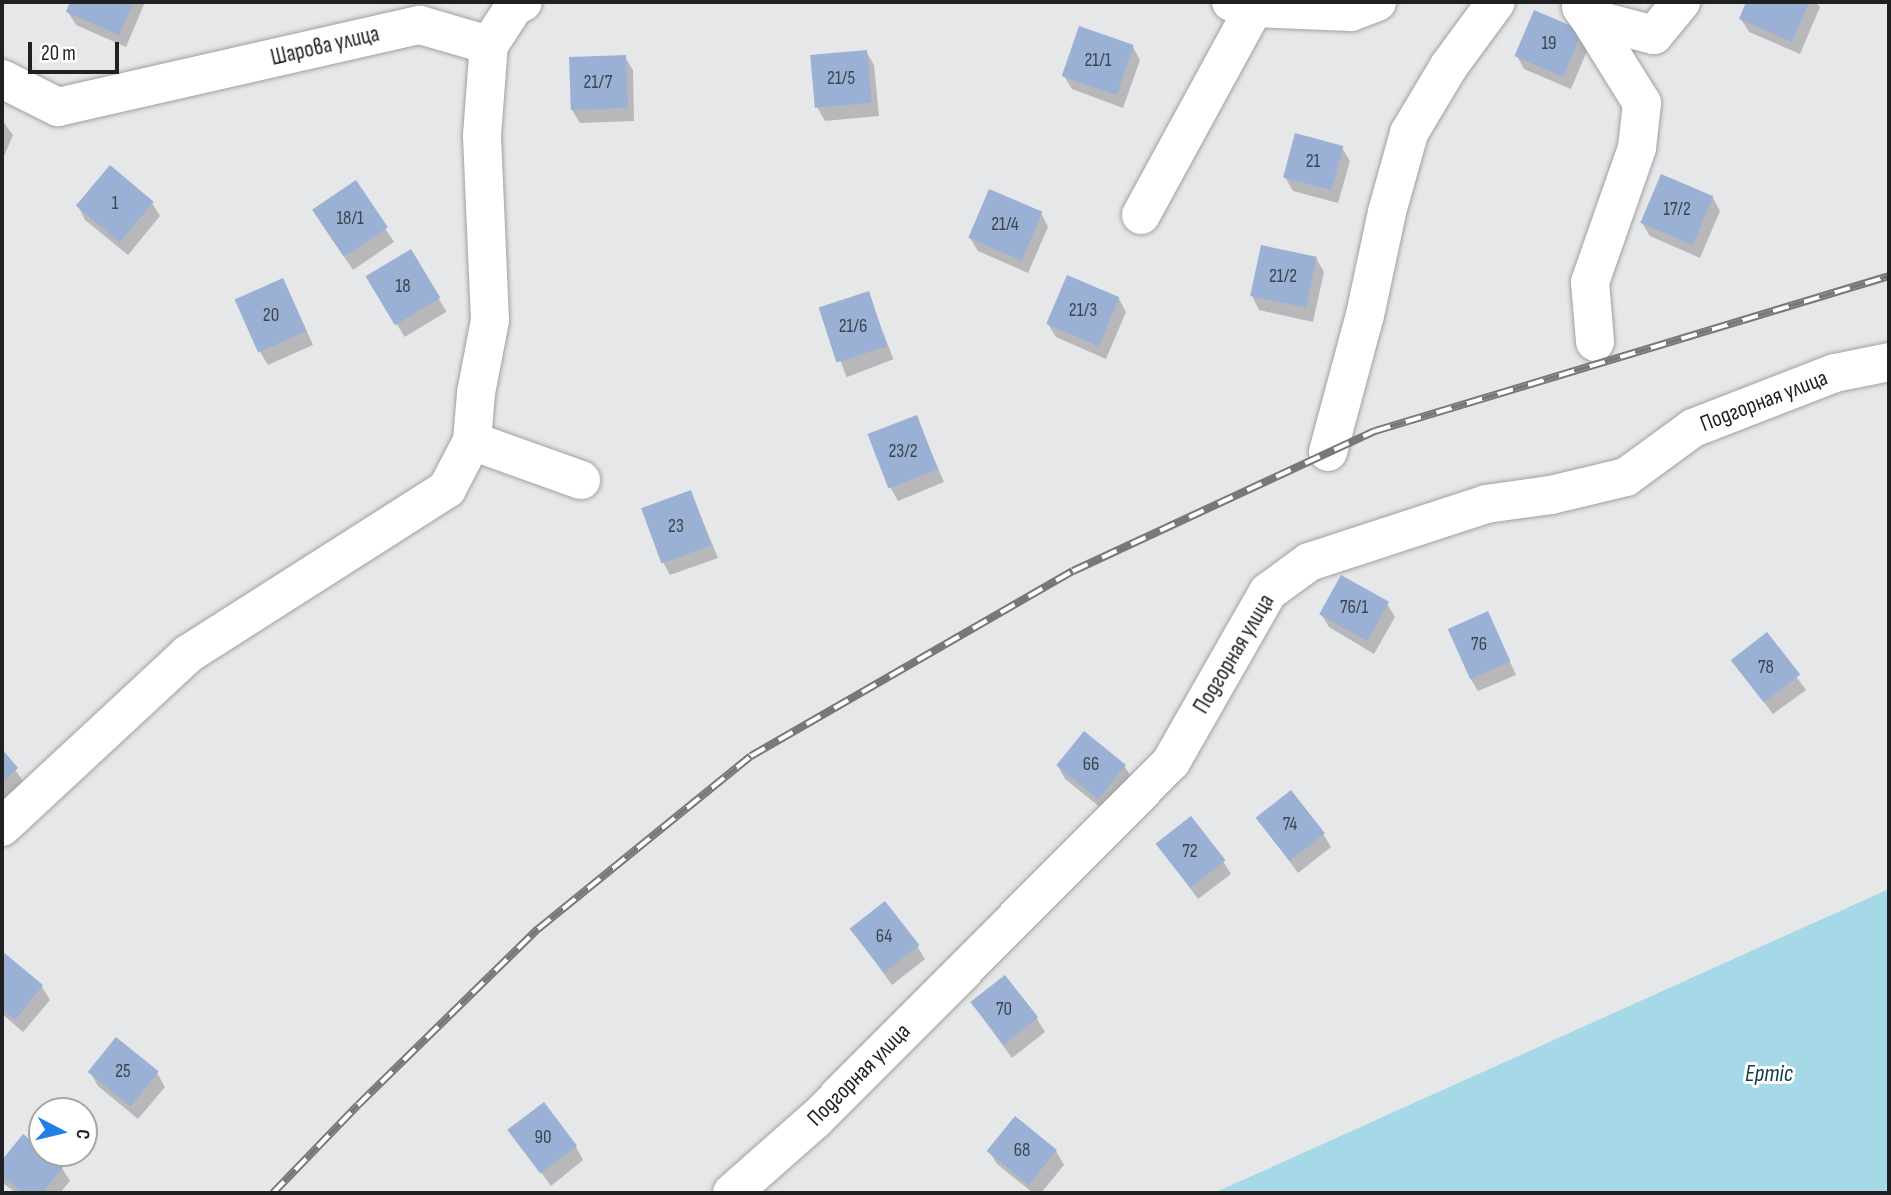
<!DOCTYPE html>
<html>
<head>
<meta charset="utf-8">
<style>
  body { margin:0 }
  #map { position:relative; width:1891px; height:1195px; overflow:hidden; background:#e6e7e9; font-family:"Sofia Sans Condensed",sans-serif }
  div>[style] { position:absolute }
  .water>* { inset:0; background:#a5d9e8 }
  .shadow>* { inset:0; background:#0003; transform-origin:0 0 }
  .building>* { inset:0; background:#9ab0d4; transform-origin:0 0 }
  .roads { filter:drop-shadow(0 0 2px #a0a1a3) drop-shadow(0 0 2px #a0a1a3) }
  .minor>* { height:38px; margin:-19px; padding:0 19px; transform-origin:19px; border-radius:19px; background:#fff }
  .rail>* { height:8px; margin-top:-4px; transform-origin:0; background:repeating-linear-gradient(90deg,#fff 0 16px,#777879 0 32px); box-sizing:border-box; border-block:2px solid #777879 }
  span { translate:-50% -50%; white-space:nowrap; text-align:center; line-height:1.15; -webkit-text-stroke:6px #fff; paint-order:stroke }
  .number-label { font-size:19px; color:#3e444e }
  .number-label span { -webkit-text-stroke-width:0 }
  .street-label { font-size:23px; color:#1f2021 }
  .water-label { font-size:24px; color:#0d3c47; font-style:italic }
  .frame { position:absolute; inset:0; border:4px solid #1f2021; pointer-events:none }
  .north { position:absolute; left:28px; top:1097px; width:70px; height:70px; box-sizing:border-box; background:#fff; border:2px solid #a5a6a6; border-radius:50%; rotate:97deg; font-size:19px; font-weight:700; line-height:28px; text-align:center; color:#1f2021 }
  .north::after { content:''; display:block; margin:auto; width:24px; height:32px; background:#207fe8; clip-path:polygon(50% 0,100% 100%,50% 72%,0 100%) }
  .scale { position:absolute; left:28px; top:42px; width:91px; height:32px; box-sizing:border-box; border:4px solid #1f2021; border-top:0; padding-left:9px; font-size:21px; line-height:24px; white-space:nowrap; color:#1f2021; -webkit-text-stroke:5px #fff; paint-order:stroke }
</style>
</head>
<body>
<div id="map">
  <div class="water">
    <div style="clip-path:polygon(1889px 889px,1889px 1193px,1214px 1193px)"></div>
  </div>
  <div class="shadow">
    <div style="clip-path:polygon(72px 2px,145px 2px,126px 47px,76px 25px,68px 12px)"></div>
    <div style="clip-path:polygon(1748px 2px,1816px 2px,1820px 7px,1800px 54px,1749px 32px,1741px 19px)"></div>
    <div style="clip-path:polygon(1581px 33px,1589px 46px,1571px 89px,1524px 69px,1517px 56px)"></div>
    <div style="clip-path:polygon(1133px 47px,1140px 60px,1123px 108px,1072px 89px,1064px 76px)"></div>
    <div style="clip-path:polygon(866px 51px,874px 65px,879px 116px,825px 121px,817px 107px)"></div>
    <div style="clip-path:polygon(625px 57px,633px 70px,634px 121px,580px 123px,572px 110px)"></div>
    <div style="clip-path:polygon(2px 120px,13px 135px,2px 161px)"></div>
    <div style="clip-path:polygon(1342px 148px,1350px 161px,1338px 203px,1293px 191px,1285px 177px)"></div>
    <div style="clip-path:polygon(355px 183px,394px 242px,353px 270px,322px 224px)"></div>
    <div style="clip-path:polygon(1713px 198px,1720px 211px,1700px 258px,1650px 236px,1642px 223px)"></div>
    <div style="clip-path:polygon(152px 203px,160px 216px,128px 255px,85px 220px,78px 206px)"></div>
    <div style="clip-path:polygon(1041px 213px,1048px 227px,1028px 273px,978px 251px,970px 238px)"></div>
    <div style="left:410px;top:251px;width:71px;height:49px;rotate:59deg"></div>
    <div style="clip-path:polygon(1316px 258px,1324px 272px,1313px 322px,1259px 310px,1252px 296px)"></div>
    <div style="left:868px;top:293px;width:71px;height:50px;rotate:69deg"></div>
    <div style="clip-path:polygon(290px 294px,313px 345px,268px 365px,260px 352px)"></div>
    <div style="clip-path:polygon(1119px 299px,1126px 312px,1106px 359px,1056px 337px,1048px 324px)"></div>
    <div style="clip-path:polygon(916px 417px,944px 482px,898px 501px,890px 487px)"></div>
    <div style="clip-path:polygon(691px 492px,718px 558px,670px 575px,663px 562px)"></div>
    <div style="clip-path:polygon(1387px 604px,1395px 617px,1374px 654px,1329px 627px,1321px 614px)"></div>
    <div style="clip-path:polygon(1488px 613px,1516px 675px,1478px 691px,1470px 678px)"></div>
    <div style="left:1766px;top:635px;width:68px;height:41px;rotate:54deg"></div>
    <div style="clip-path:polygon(1084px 733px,1125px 767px,1133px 780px,1106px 812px,1065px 779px,1058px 766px)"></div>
    <div style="clip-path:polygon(2px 752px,24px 782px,2px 802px)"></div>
    <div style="clip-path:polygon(1258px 818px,1323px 834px,1331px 847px,1298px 873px)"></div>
    <div style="clip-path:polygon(1158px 844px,1223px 861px,1231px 874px,1198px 899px)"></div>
    <div style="clip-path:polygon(852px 930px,917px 946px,925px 959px,892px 985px)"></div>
    <div style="clip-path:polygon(2px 953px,42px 987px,50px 1000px,23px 1032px,2px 1014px)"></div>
    <div style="clip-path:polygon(972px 1003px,1037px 1019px,1045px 1032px,1012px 1058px)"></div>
    <div style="clip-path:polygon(90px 1072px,157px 1073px,165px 1087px,138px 1119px,98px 1086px)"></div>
    <div style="clip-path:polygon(1015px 1118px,1056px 1151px,1064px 1165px,1041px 1193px,1033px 1193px,997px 1164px,989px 1151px)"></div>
    <div style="clip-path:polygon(511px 1131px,576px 1147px,583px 1160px,551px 1186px)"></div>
    <div style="clip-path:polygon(23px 1136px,62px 1168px,70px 1181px,60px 1193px,16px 1193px,4px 1184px,2px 1163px)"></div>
  </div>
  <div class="building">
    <div style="clip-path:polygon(70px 2px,133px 2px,119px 35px,66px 12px)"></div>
    <div style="clip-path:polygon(1746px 2px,1809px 2px,1792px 42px,1739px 19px)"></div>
    <div style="left:1534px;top:10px;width:53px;height:50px;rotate:23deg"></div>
    <div style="left:1079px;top:26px;width:58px;height:53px;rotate:19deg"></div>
    <div style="left:867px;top:50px;width:53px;height:57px;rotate:85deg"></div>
    <div style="left:626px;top:55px;width:53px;height:57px;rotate:88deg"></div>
    <div style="left:1295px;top:133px;width:50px;height:46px;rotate:15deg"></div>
    <div style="left:110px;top:165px;width:57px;height:53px;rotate:40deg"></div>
    <div style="left:1661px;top:174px;width:57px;height:53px;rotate:23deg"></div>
    <div style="left:356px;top:180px;width:57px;height:53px;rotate:56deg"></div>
    <div style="left:989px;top:189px;width:58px;height:53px;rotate:23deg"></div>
    <div style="left:1261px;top:245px;width:57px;height:52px;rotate:12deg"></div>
    <div style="left:411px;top:249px;width:57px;height:53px;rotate:59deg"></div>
    <div style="left:1067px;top:275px;width:57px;height:53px;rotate:23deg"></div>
    <div style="left:283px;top:278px;width:58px;height:53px;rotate:66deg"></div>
    <div style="left:869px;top:291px;width:58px;height:53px;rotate:72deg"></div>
    <div style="left:917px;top:415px;width:58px;height:53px;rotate:69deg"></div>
    <div style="left:691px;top:490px;width:59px;height:53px;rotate:70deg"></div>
    <div style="left:1341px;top:575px;width:55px;height:45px;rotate:29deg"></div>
    <div style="left:1488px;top:611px;width:55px;height:44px;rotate:66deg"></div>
    <div style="left:1767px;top:632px;width:54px;height:46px;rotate:52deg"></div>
    <div style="left:1084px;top:731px;width:54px;height:44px;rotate:39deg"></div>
    <div style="clip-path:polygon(2px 749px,18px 768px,2px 782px)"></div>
    <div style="left:1291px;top:790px;width:55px;height:45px;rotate:52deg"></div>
    <div style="left:1191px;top:816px;width:56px;height:45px;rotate:52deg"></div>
    <div style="left:885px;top:901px;width:56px;height:45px;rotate:52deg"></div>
    <div style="clip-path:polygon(2px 951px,43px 985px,15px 1020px,2px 1009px)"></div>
    <div style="left:1005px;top:975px;width:54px;height:44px;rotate:52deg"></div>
    <div style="left:116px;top:1037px;width:55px;height:45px;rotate:39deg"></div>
    <div style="left:544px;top:1102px;width:55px;height:46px;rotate:53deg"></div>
    <div style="left:1015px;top:1116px;width:54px;height:45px;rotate:39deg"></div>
    <div style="clip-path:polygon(23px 1134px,42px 1149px,42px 1153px,64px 1166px,42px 1193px,23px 1193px,2px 1176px,2px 1160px)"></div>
  </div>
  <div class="roads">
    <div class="minor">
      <div style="left:1231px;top:2px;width:24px;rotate:15deg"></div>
      <div style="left:1254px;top:8px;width:97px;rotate:2.4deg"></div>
      <div style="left:1351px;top:12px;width:28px;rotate:-21deg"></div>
      <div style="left:1581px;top:7px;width:14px;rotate:54deg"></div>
      <div style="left:1589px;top:18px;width:67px;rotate:14.7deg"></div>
      <div style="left:1654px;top:35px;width:43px;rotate:-50.7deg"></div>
      <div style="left:1589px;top:18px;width:100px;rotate:58.1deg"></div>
      <div style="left:1642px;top:103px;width:45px;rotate:96.3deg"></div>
      <div style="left:1637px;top:148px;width:142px;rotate:109.3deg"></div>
      <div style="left:1590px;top:282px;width:60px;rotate:85.2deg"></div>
      <div style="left:2px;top:79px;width:63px;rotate:26.6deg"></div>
      <div style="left:58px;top:107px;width:371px;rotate:-12.8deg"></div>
      <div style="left:420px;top:25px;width:72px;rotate:16.2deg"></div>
      <div style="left:1141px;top:215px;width:236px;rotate:-61.4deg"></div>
      <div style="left:472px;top:441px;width:116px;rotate:19.7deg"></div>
      <div style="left:1328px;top:452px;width:142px;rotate:-74.9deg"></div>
      <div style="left:1365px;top:315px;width:105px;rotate:-77.9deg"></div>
      <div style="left:1387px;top:212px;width:82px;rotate:-74.4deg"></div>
      <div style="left:1409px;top:133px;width:78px;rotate:-59.2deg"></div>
      <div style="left:1449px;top:66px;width:79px;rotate:-53.7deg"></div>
      <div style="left:2px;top:827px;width:254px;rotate:-42.9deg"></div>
      <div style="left:188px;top:654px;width:307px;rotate:-32.5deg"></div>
      <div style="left:447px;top:489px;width:54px;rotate:-62.5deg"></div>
      <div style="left:472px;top:441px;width:48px;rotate:-85.2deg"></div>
      <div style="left:476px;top:393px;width:74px;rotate:-79.1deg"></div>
      <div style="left:490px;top:320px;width:185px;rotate:-92.5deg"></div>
      <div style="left:482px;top:135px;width:90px;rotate:-85.6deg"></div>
      <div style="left:489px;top:45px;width:45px;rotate:-56.7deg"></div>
      <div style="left:514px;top:7px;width:10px;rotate:-29deg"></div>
      <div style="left:732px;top:1193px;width:112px;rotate:-41.4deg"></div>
      <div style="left:816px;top:1119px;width:503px;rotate:-45.16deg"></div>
      <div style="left:1171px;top:762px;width:196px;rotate:-60.3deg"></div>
      <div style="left:1268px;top:592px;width:51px;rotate:-36.2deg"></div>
      <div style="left:1309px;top:562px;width:186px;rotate:-18.1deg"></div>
      <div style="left:1486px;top:504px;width:66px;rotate:-7.9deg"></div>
      <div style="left:1551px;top:495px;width:77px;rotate:-13.5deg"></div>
      <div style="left:1626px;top:477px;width:83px;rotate:-36.2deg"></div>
      <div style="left:1693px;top:428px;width:152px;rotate:-21.2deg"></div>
      <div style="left:1835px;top:373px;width:55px;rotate:-11.5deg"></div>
    </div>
  </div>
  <div class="rail">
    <div style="left:273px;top:1193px;width:122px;rotate:-46deg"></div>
    <div style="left:358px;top:1105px;width:252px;rotate:-44.4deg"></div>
    <div style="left:538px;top:929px;width:274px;rotate:-39.1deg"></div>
    <div style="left:751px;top:756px;width:371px;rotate:-29.9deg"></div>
    <div style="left:1073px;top:571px;width:333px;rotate:-24.9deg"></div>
    <div style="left:1375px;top:431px;width:537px;rotate:-16.78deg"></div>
  </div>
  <div class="number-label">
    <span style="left:1549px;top:44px">19</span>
    <span style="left:1098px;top:61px">21/1</span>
    <span style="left:841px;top:79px">21/5</span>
    <span style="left:598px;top:83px">21/7</span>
    <span style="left:1313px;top:162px">21</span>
    <span style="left:115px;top:204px">1</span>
    <span style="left:1677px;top:210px">17/2</span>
    <span style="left:350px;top:219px">18/1</span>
    <span style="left:1005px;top:225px">21/4</span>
    <span style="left:1283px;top:277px">21/2</span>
    <span style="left:403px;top:287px">18</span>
    <span style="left:1083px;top:311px">21/3</span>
    <span style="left:271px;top:316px">20</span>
    <span style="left:853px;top:327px">21/6</span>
    <span style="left:903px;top:452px">23/2</span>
    <span style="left:676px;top:527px">23</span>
    <span style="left:1354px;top:608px">76/1</span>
    <span style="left:1479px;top:645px">76</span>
    <span style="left:1766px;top:668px">78</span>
    <span style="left:1091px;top:765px">66</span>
    <span style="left:1290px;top:825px">74</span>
    <span style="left:1190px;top:852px">72</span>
    <span style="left:884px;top:937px">64</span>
    <span style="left:1004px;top:1010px">70</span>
    <span style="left:123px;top:1072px">25</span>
    <span style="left:543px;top:1138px">90</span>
    <span style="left:1022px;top:1151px">68</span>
  </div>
  <div class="street-label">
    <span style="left:325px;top:46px;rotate:-13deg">Шарова улица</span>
    <span style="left:1764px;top:401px;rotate:-21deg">Подгорная улица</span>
    <span style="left:1234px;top:654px;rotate:-59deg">Подгорная улица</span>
    <span style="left:859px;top:1075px;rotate:-45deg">Подгорная улица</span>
  </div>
  <div class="water-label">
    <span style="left:1769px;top:1074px">Ертіс</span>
  </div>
  <div class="frame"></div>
  <div class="north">С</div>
  <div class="scale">20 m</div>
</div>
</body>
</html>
